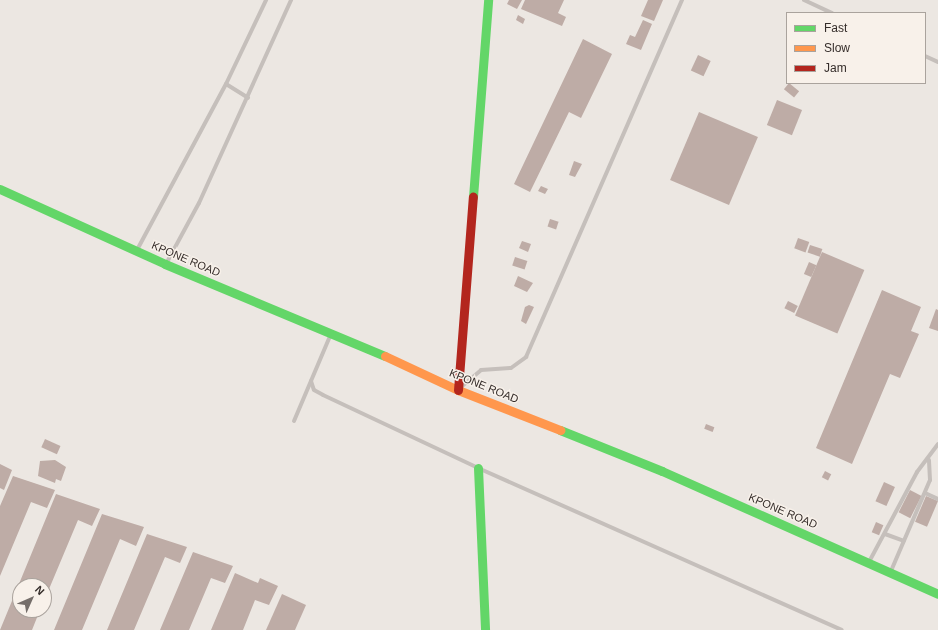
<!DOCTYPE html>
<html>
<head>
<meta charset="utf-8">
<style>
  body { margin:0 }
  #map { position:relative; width:938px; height:630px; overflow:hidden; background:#ece7e2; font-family:Helvetica,sans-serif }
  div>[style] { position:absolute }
  .building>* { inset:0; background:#beaca6; transform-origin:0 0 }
  .lane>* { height:4px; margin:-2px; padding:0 2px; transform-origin:2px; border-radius:2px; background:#c5bfbb }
  .fast>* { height:9px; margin:-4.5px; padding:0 4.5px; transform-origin:4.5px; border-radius:4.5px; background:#63d668 }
  .slow>* { height:9px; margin:-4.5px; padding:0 4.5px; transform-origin:4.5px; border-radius:4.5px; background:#ff974d }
  .jam>* { height:9px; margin:-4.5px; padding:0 4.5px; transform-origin:4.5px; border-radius:4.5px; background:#b3261e }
  span { translate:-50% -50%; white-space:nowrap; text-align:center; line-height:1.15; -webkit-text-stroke:3px #f8f1ea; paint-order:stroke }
  .street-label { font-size:11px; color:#352d2a }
  .legend { position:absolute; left:786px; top:12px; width:140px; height:72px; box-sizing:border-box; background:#f8f1ea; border:1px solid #aaa39d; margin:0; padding:5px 7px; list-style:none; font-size:12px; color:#352d2a }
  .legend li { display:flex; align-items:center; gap:8px; height:20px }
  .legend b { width:20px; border:1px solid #aaa39d }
  .north { position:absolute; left:12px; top:578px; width:40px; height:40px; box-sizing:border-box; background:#f8f1ea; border:1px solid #aaa39d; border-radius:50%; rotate:45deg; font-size:11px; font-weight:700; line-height:16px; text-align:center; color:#352d2a }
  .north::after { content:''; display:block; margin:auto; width:14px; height:18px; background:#756e6a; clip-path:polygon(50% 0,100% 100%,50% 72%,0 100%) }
</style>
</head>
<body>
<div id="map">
  <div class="building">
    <div style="clip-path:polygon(509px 0,522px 0,517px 9px,507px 4px)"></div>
    <div style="clip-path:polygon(525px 0,564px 0,558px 13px,566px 17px,562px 26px,521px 9px)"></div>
    <div style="clip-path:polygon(648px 0,663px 0,654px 21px,641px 16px)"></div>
    <div style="clip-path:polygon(518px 15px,525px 19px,523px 24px,516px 20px)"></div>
    <div style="clip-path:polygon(643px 20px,652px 24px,641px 50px,626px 44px,630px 35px,635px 37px)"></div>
    <div style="clip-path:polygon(583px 39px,612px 54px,581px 118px,569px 112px,530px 192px,514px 184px)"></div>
    <div style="left:698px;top:55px;width:14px;height:17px;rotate:25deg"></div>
    <div style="left:789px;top:83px;width:13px;height:8px;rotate:39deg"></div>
    <div style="left:777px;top:100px;width:27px;height:27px;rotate:22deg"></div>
    <div style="left:699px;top:112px;width:64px;height:74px;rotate:23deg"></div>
    <div style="clip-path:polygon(574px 161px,582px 164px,575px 177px,569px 175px)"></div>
    <div style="clip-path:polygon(541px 186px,548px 189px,545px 194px,538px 191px)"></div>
    <div style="left:550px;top:219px;width:9px;height:8px;rotate:18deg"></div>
    <div style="left:798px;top:238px;width:12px;height:11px;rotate:20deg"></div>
    <div style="clip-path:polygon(522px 241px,531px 244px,528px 252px,519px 248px)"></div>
    <div style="left:810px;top:245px;width:13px;height:8px;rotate:18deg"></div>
    <div style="left:822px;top:252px;width:46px;height:69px;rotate:23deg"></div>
    <div style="left:515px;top:257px;width:13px;height:9px;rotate:18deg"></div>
    <div style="left:809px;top:262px;width:8px;height:13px;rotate:23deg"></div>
    <div style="clip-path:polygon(518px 276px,533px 283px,527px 292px,514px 286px)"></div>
    <div style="clip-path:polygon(882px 290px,921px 307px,911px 331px,919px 334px,900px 378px,890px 374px,852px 464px,816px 448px)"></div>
    <div style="left:788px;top:301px;width:11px;height:8px;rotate:27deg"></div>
    <div style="clip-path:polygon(529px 305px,534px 307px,526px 324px,521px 321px,525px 307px)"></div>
    <div style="clip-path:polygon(936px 309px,938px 310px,938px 331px,929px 328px)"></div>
    <div style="left:706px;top:424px;width:9px;height:5px;rotate:21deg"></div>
    <div style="left:45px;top:439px;width:17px;height:9px;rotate:24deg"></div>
    <div style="clip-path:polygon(55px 460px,66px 467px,61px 481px,56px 479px,55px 483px,38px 476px,40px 461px)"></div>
    <div style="clip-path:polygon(0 464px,12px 470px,4px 490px,0 488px)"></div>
    <div style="left:825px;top:471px;width:7px;height:7px;rotate:27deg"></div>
    <div style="clip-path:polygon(13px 476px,55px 490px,47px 508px,31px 502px,0 576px,0 506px)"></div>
    <div style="left:884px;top:482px;width:12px;height:21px;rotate:24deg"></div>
    <div style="left:910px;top:490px;width:13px;height:25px;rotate:27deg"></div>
    <div style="clip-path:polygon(56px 494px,100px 509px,92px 526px,78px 520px,44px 601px,44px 586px,20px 586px,20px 610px,40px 610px,32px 630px,0 630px)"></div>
    <div style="left:926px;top:496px;width:13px;height:28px;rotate:23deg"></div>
    <div style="clip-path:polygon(102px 514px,144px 527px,136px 546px,120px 539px,82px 630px,54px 630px)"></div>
    <div style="left:876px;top:522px;width:8px;height:11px;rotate:23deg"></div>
    <div style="clip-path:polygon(147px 534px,187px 547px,180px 563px,165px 557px,134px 630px,107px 630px)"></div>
    <div style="clip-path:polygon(193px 552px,233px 566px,225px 583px,211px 578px,189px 630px,160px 630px)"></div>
    <div style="clip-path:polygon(235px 573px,258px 583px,260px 578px,278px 586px,269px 605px,255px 600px,243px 630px,211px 630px)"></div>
    <div style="clip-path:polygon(282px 594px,306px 605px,295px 630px,266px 630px)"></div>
  </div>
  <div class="lane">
    <div style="left:804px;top:0;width:31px;rotate:25deg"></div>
    <div style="left:925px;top:56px;width:14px;rotate:25deg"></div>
    <div style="left:226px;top:84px;width:26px;rotate:32deg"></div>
    <div style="left:137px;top:250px;width:188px;rotate:-61.8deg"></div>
    <div style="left:226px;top:84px;width:93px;rotate:-64.5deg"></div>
    <div style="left:166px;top:264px;width:69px;rotate:-61.6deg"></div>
    <div style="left:199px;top:203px;width:223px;rotate:-65.6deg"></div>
    <div style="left:311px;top:381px;width:9px;rotate:72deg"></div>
    <div style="left:314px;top:390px;width:10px;rotate:29deg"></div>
    <div style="left:323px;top:395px;width:171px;rotate:25.2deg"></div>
    <div style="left:478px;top:468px;width:398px;rotate:24deg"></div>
    <div style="left:461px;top:387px;width:26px;rotate:-40deg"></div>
    <div style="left:481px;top:370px;width:30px;rotate:-4deg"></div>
    <div style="left:511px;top:368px;width:19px;rotate:-36deg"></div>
    <div style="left:526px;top:357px;width:390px;rotate:-66.4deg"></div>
    <div style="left:294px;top:421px;width:95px;rotate:-67deg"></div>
    <div style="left:925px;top:493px;width:14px;rotate:25deg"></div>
    <div style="left:885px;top:534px;width:20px;rotate:20deg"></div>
    <div style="left:869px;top:562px;width:102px;rotate:-61.9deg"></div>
    <div style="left:917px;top:472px;width:35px;rotate:-53deg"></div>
    <div style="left:891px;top:571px;width:99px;rotate:-66.8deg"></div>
    <div style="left:930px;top:480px;width:20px;rotate:-93deg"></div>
  </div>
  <div class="fast">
    <div style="left:0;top:189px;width:181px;rotate:24.4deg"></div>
    <div style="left:165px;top:264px;width:238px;rotate:22.7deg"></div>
    <div style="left:473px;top:197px;width:198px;rotate:-85.6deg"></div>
    <div style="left:560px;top:430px;width:110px;rotate:21.9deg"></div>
    <div style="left:662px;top:471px;width:302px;rotate:24deg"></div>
    <div style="left:478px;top:468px;width:162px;rotate:87.5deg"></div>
  </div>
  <div class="slow">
    <div style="left:385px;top:356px;width:81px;rotate:25deg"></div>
    <div style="left:458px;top:390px;width:110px;rotate:21.4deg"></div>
  </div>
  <div class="jam">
    <div style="left:458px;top:390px;width:194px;rotate:-85.6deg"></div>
  </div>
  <div class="street-label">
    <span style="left:186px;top:259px;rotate:23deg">KPONE ROAD</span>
    <span style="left:484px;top:386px;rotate:22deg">KPONE ROAD</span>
    <span style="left:783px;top:511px;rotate:23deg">KPONE ROAD</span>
  </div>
  <ul class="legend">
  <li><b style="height:5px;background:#63d668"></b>Fast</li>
  <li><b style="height:5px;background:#ff974d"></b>Slow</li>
  <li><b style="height:5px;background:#b3261e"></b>Jam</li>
  </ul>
  <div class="north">N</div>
</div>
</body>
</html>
